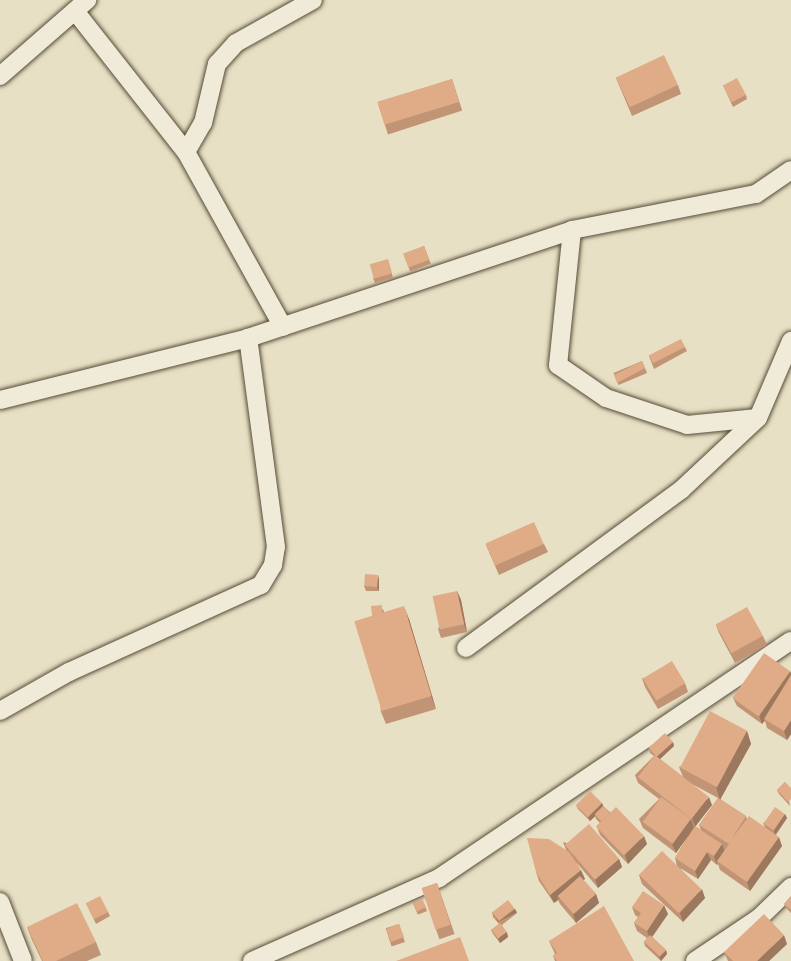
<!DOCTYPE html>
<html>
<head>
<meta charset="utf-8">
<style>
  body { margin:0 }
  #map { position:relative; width:791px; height:961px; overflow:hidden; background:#e8e0c4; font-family:"IM FELL French Canon",serif }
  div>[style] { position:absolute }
  .roads { filter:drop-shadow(0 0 2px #564b38) drop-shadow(0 0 2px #564b38) }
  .minor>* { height:18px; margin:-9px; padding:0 9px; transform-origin:9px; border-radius:9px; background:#f0ebd9 }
  .wall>* { inset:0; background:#c09474; transform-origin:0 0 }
  .shaded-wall>* { inset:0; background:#9c785e; transform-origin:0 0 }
  .building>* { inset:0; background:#dfac87; transform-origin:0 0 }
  span { translate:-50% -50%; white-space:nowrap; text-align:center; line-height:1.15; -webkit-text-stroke:5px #f0ebd9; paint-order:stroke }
</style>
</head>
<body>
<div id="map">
  <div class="roads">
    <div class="minor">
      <div style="left:75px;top:11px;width:179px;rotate:51.8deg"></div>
      <div style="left:186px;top:152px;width:200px;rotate:61deg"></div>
      <div style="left:0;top:76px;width:116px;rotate:-41.1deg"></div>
      <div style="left:186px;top:152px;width:34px;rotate:-60deg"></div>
      <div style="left:203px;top:123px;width:61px;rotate:-76.7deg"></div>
      <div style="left:217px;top:64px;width:28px;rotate:-48deg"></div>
      <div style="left:236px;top:43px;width:88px;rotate:-29.2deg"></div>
      <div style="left:572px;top:230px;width:136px;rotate:95.9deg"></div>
      <div style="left:558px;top:365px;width:58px;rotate:34.5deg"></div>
      <div style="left:606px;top:398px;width:85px;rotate:18.4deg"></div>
      <div style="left:687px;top:425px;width:71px;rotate:-5.6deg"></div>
      <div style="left:0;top:400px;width:256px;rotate:-14deg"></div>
      <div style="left:248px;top:338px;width:342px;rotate:-18.4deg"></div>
      <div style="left:572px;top:230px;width:187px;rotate:-11.1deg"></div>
      <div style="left:756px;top:194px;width:42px;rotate:-34.4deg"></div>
      <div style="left:466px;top:648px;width:267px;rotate:-36.3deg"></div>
      <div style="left:681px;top:490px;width:105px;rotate:-43.1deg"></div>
      <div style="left:758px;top:418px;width:84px;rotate:-66.8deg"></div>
      <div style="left:0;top:711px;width:79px;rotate:-29.5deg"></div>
      <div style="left:69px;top:672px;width:211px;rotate:-24.4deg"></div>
      <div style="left:261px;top:585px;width:23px;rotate:-59deg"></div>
      <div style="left:273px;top:565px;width:18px;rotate:-81deg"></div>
      <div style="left:276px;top:547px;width:211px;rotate:-97.6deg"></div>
      <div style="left:0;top:902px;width:63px;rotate:68.7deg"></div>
      <div style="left:252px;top:961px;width:205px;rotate:-23.9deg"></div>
      <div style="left:439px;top:878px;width:424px;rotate:-34deg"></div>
      <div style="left:695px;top:961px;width:77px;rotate:-33.9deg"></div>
      <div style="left:759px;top:918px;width:45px;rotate:-44.1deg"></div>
    </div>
  </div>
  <div class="wall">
    <div style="clip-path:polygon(616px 78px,678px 85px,681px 94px,632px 116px)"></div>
    <div style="left:452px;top:79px;width:33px;height:78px;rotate:72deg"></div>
    <div style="clip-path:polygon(723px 85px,746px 95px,747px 99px,733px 107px)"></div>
    <div style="left:424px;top:246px;width:19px;height:22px;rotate:69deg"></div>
    <div style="clip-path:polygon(389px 263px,393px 278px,375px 283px,373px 278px)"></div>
    <div style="clip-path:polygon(685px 347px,687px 351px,654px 369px,649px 356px)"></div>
    <div style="left:642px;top:361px;width:13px;height:31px;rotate:67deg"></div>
    <div style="clip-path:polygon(544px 544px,548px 552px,499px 575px,486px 545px)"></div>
    <div style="clip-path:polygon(379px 579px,379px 591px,366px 591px,364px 586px)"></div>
    <div style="clip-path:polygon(457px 591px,461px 600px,467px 632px,441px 638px,438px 629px)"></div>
    <div style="clip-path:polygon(383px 609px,384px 612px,409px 619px,436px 709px,386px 724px,381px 712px,372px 616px)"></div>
    <div style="clip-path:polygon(716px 625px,763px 636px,767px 645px,735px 663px,719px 633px)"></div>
    <div style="clip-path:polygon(790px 671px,791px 674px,791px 734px,787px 740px,767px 728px,765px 721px,762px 724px,737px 706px,733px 698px)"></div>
    <div style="clip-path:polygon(642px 678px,685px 683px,688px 692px,658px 709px,645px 687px)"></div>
    <div style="clip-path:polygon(evenodd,747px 731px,751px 744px,720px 799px,746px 816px,747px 819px,765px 827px,763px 823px,785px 814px,787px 818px,776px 835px,782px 846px,750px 891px,720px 870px,718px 864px,717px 865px,711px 860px,698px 879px,680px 868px,705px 898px,683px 922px,642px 884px,639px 875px,677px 866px,675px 858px,690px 833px,676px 853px,643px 828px,639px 819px,659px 799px,638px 783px,635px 775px,654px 756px,650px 753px,649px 748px,673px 742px,674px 746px,660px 759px,683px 777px,679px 767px,747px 731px,692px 784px,718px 798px,699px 825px,701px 830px,695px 826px,712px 805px,692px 784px)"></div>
    <div style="clip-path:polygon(785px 782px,790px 806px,779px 794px,777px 790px)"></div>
    <div style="clip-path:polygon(602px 803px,603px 806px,647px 844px,628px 864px,600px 835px,597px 827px,600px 823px,596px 819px,595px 816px,590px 821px,578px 809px,576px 805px)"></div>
    <div style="clip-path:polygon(563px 842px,619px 859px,622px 867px,598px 888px,576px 862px,585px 879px,583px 880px,596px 894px,599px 903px,576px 923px,560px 904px,558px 900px,554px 903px,539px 881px,536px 872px,566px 850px)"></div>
    <div style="left:437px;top:883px;width:54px;height:16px;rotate:71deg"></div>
    <div style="clip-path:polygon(791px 896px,791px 913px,786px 908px,784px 904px)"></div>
    <div style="left:422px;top:899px;width:13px;height:10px;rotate:67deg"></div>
    <div style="clip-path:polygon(86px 903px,108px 912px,110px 916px,96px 924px)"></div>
    <div style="clip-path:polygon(632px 907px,668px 914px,652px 937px,666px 950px,667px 954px,661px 961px,645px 946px,644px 942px,647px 938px,637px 931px,634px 923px,638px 917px,635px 915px)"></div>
    <div style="clip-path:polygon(515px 909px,517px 913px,502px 925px,508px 937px,500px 943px,493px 934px,491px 930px,499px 924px,493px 917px,492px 912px)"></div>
    <div style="left:399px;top:924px;width:19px;height:14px;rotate:72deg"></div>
    <div style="clip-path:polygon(27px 927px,96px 942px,101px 955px,87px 961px,42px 961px,32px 940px)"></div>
    <div style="clip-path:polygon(549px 941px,634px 961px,555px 961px,553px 956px,555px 954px)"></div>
    <div style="clip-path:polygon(787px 944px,769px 961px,728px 961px,724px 952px)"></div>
  </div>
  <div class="shaded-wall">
    <div style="clip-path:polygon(378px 575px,379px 579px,379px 591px,377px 587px)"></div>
    <div style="clip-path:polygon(457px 591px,461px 600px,467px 632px,464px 624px)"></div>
    <div style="clip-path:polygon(404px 606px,409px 619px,436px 709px,431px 696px)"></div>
    <div style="clip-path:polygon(790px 671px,791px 674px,791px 683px,762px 724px,759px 715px)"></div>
    <div style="clip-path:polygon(791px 720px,791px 734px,787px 740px,784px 731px)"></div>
    <div style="clip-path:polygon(747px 731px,751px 744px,720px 800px,716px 787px)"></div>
    <div style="clip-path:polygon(673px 742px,674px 746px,658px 761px,656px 757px)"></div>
    <div style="clip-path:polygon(709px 797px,712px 805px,695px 827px,692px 818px)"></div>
    <div style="clip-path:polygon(602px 803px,604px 808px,590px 821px,588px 817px)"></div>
    <div style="clip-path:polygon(785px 814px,787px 818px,775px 835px,774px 831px)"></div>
    <div style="clip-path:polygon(691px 819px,694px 828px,676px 853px,672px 844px)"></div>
    <div style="clip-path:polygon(644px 836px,647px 844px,628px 864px,625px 855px)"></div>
    <div style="clip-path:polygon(779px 837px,782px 846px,750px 891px,747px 882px)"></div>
    <div style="clip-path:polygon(722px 844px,725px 852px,717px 861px,717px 865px,714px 856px)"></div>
    <div style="clip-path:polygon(707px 852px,711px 860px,698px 879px,695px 871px)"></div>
    <div style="clip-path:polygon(619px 859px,622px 867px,598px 888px,595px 879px)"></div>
    <div style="clip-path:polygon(581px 870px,585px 879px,559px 899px,557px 896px,558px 900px,554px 903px,550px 895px)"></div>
    <div style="clip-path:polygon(702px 889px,705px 898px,683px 922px,680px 913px)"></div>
    <div style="clip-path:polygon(596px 894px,599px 903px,576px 923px,573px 914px)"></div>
    <div style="clip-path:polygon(664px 905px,668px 914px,650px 940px,647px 931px)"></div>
    <div style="left:515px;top:909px;width:4px;height:21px;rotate:63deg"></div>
    <div style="clip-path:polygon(507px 932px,508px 937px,500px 943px,498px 938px)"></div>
    <div style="clip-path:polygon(784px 935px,787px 944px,769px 961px,757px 961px)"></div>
    <div style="clip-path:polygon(666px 950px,667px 954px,661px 961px,659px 956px)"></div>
  </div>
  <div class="building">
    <div style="left:664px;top:55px;width:33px;height:53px;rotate:65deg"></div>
    <div style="left:737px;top:78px;width:19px;height:16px;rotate:62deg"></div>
    <div style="left:452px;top:79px;width:24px;height:78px;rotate:73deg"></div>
    <div style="left:424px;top:246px;width:15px;height:22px;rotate:70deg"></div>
    <div style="left:388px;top:259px;width:15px;height:19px;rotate:74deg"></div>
    <div style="left:681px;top:339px;width:9px;height:36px;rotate:63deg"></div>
    <div style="clip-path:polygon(642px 361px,645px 368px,617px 383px,614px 375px)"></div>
    <div style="left:534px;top:522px;width:24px;height:53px;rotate:66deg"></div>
    <div style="left:365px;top:574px;width:13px;height:12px;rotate:4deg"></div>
    <div style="left:457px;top:591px;width:34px;height:25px;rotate:78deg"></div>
    <div style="clip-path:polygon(382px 605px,382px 613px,372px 616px,371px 606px)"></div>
    <div style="left:404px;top:606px;width:94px;height:52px;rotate:73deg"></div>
    <div style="left:747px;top:607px;width:33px;height:36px;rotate:61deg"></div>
    <div style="left:764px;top:653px;width:32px;height:55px;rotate:35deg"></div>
    <div style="left:672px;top:661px;width:26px;height:34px;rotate:59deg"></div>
    <div style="clip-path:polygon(791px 675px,791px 720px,784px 731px,764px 719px)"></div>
    <div style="left:710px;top:711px;width:42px;height:64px;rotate:28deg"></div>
    <div style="left:665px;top:733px;width:12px;height:22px;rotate:48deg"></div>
    <div style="left:655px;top:755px;width:68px;height:28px;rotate:38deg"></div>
    <div style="clip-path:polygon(785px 782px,791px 788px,791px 799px,788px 802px,777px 790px)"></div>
    <div style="left:590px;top:791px;width:17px;height:20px;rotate:45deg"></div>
    <div style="left:661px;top:797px;width:37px;height:31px;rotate:36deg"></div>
    <div style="clip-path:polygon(718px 798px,746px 816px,731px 840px,749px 816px,779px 837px,747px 882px,717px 861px,729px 844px,699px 825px)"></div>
    <div style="left:603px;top:806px;width:10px;height:12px;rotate:45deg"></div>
    <div style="left:616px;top:807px;width:40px;height:28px;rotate:46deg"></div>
    <div style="left:775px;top:807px;width:12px;height:20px;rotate:35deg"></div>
    <div style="left:589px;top:824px;width:46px;height:32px;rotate:49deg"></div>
    <div style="clip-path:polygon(695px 826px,722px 844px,714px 856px,707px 852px,695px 871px,675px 858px)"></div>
    <div style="clip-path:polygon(527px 838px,549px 839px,569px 852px,581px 870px,550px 895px,536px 872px)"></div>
    <div style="left:662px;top:851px;width:55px;height:33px;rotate:44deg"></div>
    <div style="left:580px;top:876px;width:24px;height:30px;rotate:48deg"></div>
    <div style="left:437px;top:883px;width:44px;height:16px;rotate:72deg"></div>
    <div style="clip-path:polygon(643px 891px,664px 905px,647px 931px,634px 923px,641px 913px,632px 907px)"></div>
    <div style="left:100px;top:896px;width:18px;height:16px;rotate:63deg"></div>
    <div style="clip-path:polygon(791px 896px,791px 910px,784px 904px)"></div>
    <div style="left:422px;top:899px;width:9px;height:10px;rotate:63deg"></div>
    <div style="left:508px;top:900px;width:11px;height:20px;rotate:52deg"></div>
    <div style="clip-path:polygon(77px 903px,96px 942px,56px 961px,43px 961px,27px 927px)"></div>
    <div style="clip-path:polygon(604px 906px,634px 961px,557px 961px,553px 956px,557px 953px,549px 941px)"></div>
    <div style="clip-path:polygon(764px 914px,784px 935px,757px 961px,733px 961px,724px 952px)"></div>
    <div style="left:500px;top:923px;width:11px;height:11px;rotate:52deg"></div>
    <div style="left:399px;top:924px;width:14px;height:14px;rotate:69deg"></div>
    <div style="left:650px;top:935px;width:22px;height:9px;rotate:43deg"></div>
    <div style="clip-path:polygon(460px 937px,469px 961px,396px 961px)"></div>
  </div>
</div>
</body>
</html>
